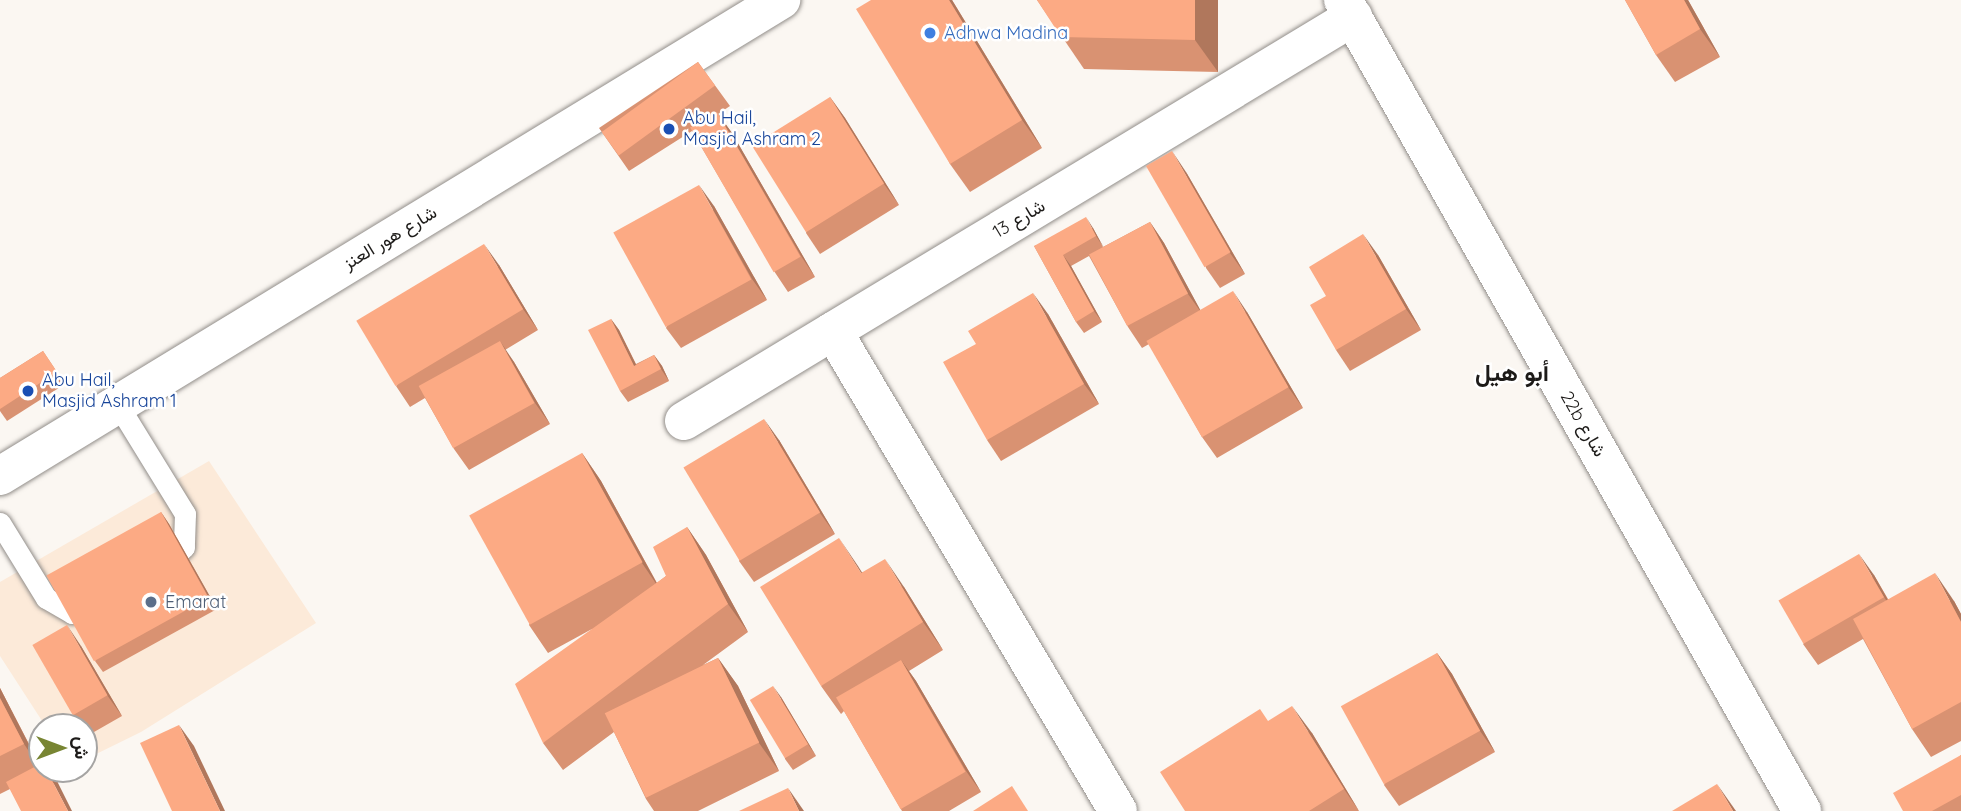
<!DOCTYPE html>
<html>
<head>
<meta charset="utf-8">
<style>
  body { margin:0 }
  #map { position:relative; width:1961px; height:811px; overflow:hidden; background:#fbf7f2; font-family:Quicksand,Vazirmatn,sans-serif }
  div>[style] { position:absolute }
  .commercial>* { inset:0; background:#fcead9 }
  .roads { filter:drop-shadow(0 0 2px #928e8a) drop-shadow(0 0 2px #928e8a) }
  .lane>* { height:21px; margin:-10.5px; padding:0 10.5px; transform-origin:10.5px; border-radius:10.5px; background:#fff }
  .street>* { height:38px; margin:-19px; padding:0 19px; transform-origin:19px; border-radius:19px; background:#fff }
  .secondary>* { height:38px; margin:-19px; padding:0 19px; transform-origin:19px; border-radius:19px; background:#fff }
  .wall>* { inset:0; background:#d99272 }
  .shaded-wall>* { inset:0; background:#b0775c }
  .building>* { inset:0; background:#fcaa84; transform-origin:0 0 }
  .dots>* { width:19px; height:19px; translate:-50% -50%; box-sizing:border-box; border:4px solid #fff; border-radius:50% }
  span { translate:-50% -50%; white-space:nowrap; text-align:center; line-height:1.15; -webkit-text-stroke:5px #fff; paint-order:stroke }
  .shop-label { font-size:18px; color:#366cbe }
  .left { translate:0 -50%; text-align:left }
  .transit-label { font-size:18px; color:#164399 }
  .street-label { font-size:18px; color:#1d1b19 }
  .service-label { font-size:18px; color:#4e5e75 }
  .district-label { font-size:24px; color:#1d1b19; font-weight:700 }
  .north { position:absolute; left:28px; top:713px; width:70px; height:70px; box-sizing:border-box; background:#fff; border:2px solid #a5a4a3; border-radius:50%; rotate:90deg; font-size:19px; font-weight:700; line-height:28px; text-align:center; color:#1d1b19 }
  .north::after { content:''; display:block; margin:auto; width:24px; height:32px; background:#788533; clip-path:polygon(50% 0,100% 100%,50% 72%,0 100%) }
</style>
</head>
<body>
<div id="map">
  <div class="commercial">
    <div style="clip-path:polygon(209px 461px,316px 623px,141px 732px,84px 760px,84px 727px,46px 727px,0 656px,0 582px)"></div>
  </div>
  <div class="roads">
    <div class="lane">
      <div style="left:118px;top:405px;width:128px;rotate:58.4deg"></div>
      <div style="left:185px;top:514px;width:33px;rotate:92deg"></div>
      <div style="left:184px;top:547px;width:28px;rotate:136deg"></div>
      <div style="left:0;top:523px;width:88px;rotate:58.5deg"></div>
      <div style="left:46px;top:598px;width:30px;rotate:30deg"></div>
      <div style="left:72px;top:613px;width:23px;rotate:-13deg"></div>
    </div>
    <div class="street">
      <div style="left:1343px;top:0;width:932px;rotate:60.49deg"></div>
      <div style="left:833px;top:331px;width:558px;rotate:59.3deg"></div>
      <div style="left:684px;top:421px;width:782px;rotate:-31.13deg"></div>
    </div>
    <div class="secondary">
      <div style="left:0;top:476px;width:915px;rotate:-31.36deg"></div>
    </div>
  </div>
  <div class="wall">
    <div style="clip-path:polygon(871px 0,952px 0,1042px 148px,970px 192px,950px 164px)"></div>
    <div style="clip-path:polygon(1037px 0,1218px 0,1218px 72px,1084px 69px)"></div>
    <div style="clip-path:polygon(1625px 0,1688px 0,1720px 57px,1675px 82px,1656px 55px)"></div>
    <div style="clip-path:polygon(698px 62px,730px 106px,718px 114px,732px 133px,815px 277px,788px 292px,774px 271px,692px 131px,629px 171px,599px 128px)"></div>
    <div style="clip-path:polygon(830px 97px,845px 118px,899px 205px,820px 254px,806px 233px)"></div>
    <div style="clip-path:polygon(1186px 172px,1245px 274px,1220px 288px,1206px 268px)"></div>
    <div style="clip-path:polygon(714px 206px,767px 300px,681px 348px,666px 328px)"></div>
    <div style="clip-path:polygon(1150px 222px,1164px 243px,1200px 310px,1247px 312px,1303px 408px,1217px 458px,1202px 437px,1149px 344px,1142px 348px,1128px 327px,1089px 256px,1071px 266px,1102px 322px,1084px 333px,1076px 322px,1034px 246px,1093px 228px,1103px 247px)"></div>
    <div style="clip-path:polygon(1378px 255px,1421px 330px,1350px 371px,1336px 350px,1326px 296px)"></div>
    <div style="clip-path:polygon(499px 265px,538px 330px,505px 350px,514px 362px,550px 424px,469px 470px,454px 449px,425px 398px,410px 407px,396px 386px)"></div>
    <div style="clip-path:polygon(1048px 314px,1099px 404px,1001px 461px,987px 440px)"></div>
    <div style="clip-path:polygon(611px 319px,619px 330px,636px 364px,654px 355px,662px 366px,669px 381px,628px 402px,620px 391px)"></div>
    <div style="clip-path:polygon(43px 351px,65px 384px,7px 421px,0 411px,0 378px)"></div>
    <div style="clip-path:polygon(779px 440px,835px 534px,754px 582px,739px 561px)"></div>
    <div style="clip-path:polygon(582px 453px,601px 481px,657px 583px,666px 576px,687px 527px,706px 555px,748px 632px,703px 665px,718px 658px,738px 686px,779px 771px,698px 811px,654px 811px,646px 799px,614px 732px,563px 770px,543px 743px,592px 629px,548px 653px,529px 625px)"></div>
    <div style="clip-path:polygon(161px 512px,169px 524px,217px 609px,103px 672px,95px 661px)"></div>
    <div style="clip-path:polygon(862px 572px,904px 587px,943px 650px,909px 671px,916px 681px,981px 792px,949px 811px,902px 811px,844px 711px,841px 714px,821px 686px)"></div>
    <div style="clip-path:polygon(1874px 575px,1888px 599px,1954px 601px,1961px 614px,1961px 741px,1931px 757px,1912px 729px,1863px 639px,1818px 665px,1803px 644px)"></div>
    <div style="clip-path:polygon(81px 646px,122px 716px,87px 736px,84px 731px,84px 727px,81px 727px,73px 715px)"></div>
    <div style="clip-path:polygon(1437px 653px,1452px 674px,1495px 752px,1399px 806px,1384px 785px)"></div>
    <div style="clip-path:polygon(0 688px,42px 769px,48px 769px,58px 783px,10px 789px,0 794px)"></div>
    <div style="clip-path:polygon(781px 697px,816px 756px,793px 770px,785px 759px)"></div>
    <div style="clip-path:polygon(1268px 721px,1312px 733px,1359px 811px,1185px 811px)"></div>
    <div style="clip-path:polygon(1961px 755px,1961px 811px,1903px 811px)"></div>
  </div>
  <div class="shaded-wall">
    <div style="clip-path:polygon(949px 0,952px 0,1042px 148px,1022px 120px)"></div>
    <div style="clip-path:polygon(1195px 0,1218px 0,1218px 72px,1195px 40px)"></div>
    <div style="clip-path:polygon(1684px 0,1688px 0,1720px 57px,1700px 29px)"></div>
    <div style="clip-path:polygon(830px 97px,845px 118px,899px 205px,884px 184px)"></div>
    <div style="clip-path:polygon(717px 112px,732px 133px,815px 277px,801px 256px)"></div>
    <div style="clip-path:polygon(1172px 151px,1186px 172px,1245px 274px,1230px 253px)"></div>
    <div style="clip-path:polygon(699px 185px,714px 206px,767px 300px,752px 279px)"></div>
    <div style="clip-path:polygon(1086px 217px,1093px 228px,1104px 248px,1096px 236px)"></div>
    <div style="clip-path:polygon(1150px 222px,1164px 243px,1203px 315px,1188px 294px)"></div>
    <div style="clip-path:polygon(1363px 234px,1378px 255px,1421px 330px,1406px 309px)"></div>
    <div style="clip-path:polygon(484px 244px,499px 265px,538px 330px,523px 309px)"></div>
    <div style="clip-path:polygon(1063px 255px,1071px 266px,1102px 322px,1094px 311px)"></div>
    <div style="clip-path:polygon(1233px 291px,1247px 312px,1303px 408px,1288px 387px)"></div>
    <div style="clip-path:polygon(1033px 293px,1048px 314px,1099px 404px,1084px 384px)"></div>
    <div style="clip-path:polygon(611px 319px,619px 330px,642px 377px,634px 366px)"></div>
    <div style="clip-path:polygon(500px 341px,514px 362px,550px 424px,535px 403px)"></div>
    <div style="clip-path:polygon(654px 355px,662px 366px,669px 381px,661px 369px)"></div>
    <div style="clip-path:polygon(764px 419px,779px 440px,835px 534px,820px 513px)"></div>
    <div style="clip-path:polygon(582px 453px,601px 481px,661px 591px,642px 563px)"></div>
    <div style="clip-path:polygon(161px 512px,169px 524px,217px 609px,209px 598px)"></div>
    <div style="clip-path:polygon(687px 527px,706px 555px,748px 632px,728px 604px)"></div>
    <div style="clip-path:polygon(839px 538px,858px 566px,880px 601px,861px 573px)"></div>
    <div style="clip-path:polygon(1859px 554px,1874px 575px,1898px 618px,1884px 597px)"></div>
    <div style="clip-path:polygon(885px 559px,904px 587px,943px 650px,923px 622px)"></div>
    <div style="clip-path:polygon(1935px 573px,1954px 601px,1961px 614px,1961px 622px)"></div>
    <div style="clip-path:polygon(67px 625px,81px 646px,122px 716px,107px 695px)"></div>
    <div style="clip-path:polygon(1437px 653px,1452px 674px,1495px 752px,1480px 731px)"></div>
    <div style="clip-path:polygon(718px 658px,738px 686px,779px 771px,759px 743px)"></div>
    <div style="clip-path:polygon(901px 660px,916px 681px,981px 792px,966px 771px)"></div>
    <div style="clip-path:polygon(773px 686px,781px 697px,816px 756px,808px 744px)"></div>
    <div style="clip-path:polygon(0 688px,43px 772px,24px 744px,0 698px)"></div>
    <div style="clip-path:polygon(1292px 706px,1312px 733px,1359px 811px,1344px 789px)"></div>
    <div style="clip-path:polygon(179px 725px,194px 746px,225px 811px,220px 811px)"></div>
    <div style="clip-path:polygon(46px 769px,48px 769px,58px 783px,72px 811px,68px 811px)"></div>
    <div style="clip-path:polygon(1717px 784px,1736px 811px,1733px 811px)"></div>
    <div style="clip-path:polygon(788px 788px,804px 811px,799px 811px)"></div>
  </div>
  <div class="building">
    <div style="clip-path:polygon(871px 0,949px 0,1022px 120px,950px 164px,856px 9px)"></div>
    <div style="clip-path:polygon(1037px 0,1195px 0,1195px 40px,1061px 37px)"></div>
    <div style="clip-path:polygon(1625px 0,1684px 0,1700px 29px,1656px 55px)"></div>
    <div style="left:698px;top:62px;width:29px;height:119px;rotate:54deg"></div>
    <div style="left:830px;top:97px;width:102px;height:92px;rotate:58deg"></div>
    <div style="left:717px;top:112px;width:167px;height:31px;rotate:60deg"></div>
    <div style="left:1172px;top:151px;width:117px;height:30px;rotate:60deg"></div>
    <div style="left:699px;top:185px;width:108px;height:98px;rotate:61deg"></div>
    <div style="clip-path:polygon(1086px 217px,1096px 236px,1063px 255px,1094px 311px,1076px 322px,1034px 246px)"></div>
    <div style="left:1150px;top:222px;width:81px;height:69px;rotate:62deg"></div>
    <div style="clip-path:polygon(1363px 234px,1406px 309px,1336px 350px,1310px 305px,1326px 296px,1309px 267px)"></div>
    <div style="left:484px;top:244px;width:76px;height:149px;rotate:59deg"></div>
    <div style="left:1233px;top:291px;width:111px;height:100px;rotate:60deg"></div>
    <div style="clip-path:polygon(1033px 293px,1084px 384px,987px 440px,943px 362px,976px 344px,968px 331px)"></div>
    <div style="clip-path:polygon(611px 319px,634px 366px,654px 355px,661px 369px,620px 391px,588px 330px)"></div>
    <div style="left:500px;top:341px;width:71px;height:93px;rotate:61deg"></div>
    <div style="clip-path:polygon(43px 351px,57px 372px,0 409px,0 378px)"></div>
    <div style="left:764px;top:419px;width:109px;height:94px;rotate:59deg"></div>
    <div style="left:582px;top:453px;width:125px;height:129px;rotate:61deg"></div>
    <div style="left:161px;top:512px;width:98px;height:131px;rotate:61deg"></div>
    <div style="clip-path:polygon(687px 527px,728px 604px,543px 743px,515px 684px,666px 576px,653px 547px)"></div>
    <div style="clip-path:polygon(839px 538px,861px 573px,885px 559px,923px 622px,821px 686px,760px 587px)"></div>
    <div style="left:1859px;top:554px;width:50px;height:93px;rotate:60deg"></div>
    <div style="clip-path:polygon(1935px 573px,1961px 622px,1961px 702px,1912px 729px,1853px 619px)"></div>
    <div style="left:67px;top:625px;width:81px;height:40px;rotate:60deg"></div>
    <div style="left:1437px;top:653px;width:89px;height:110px;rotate:61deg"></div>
    <div style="left:718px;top:658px;width:94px;height:126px;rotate:64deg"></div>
    <div style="left:901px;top:660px;width:129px;height:75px;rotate:60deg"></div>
    <div style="left:773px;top:686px;width:68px;height:27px;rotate:59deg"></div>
    <div style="clip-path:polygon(0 698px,24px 744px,0 756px)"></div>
    <div style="clip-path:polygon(1292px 706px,1344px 789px,1309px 811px,1185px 811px,1160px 772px,1260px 709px,1268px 721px)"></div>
    <div style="clip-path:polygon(179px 725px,220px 811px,172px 811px,140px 743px)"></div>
    <div style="clip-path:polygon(1961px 755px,1961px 795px,1932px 811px,1903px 811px,1893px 793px)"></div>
    <div style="clip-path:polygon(42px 763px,42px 769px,46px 769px,68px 811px,21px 811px,6px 782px)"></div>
    <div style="clip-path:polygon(1717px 784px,1733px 811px,1672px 811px)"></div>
    <div style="clip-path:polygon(1012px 786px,1028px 811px,973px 811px)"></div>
    <div style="clip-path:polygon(788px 788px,799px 811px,739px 811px)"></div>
  </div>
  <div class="dots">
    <div style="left:930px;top:33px;background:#3f7fe0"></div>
    <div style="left:669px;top:129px;background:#1a4fb4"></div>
    <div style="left:28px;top:391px;background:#1a4fb4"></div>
    <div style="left:151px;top:602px;background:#5c6f8a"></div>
  </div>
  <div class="shop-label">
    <span class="left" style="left:944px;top:33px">Adhwa Madina</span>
  </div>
  <div class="transit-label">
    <span class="left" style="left:683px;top:129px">Abu Hail,<br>Masjid Ashram 2</span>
    <span class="left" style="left:42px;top:391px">Abu Hail,<br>Masjid Ashram 1</span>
  </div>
  <div class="street-label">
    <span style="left:1019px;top:219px;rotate:-31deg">شارع 13</span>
    <span style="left:390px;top:238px;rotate:-31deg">شارع هور العنز</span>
    <span style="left:1583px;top:424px;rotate:60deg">22b شارع</span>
  </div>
  <div class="service-label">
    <span class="left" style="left:165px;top:602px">Emarat</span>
  </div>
  <div class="district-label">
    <span style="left:1512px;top:373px">أبو هيل</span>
  </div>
  <div class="north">ش</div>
</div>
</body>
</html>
